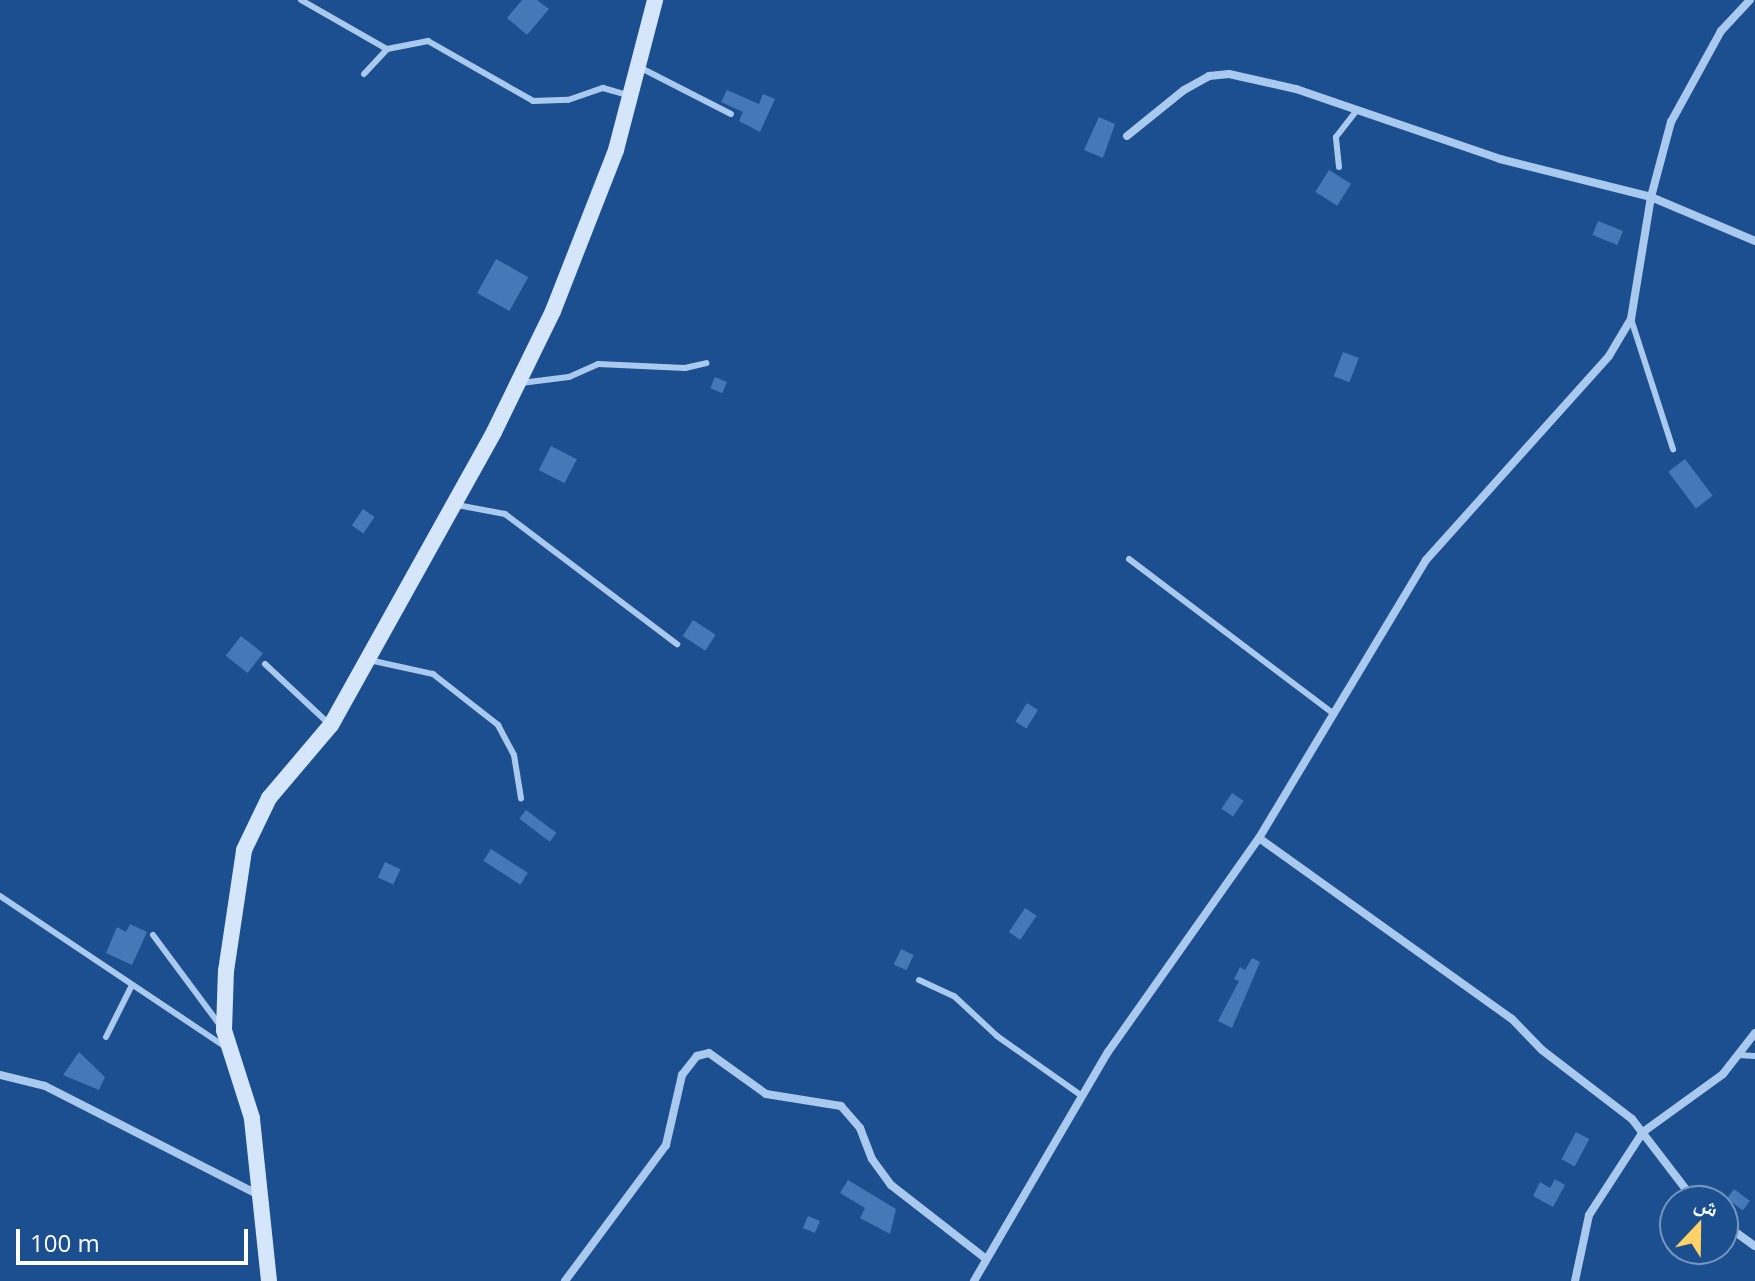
<!DOCTYPE html>
<html>
<head>
<meta charset="utf-8">
<style>
  body { margin:0 }
  #map { position:relative; width:1755px; height:1281px; overflow:hidden; background:#1b4f8f; font-family:"Open Sans","Noto Naskh Arabic",sans-serif }
  div>[style] { position:absolute }
  .building>* { inset:0; background:#4478b7; transform-origin:0 0 }
  .lane>* { height:6px; margin:-3px; padding:0 3px; transform-origin:3px; border-radius:3px; background:#a9c9ee }
  .street>* { height:8px; margin:-4px; padding:0 4px; transform-origin:4px; border-radius:4px; background:#a9c9ee }
  .secondary>* { height:16px; margin:-8px; padding:0 8px; transform-origin:8px; border-radius:8px; background:#d6e6fa }
  span { translate:-50% -50%; white-space:nowrap; text-align:center; line-height:1.15; -webkit-text-stroke:6px #1b4f8f; paint-order:stroke }
  .north { position:absolute; left:1659px; top:1185px; width:80px; height:80px; box-sizing:border-box; background:#1b4f8f; border:2px solid #7695bc; border-radius:50%; rotate:22deg; font-size:22px; font-weight:700; line-height:32px; text-align:center; color:#fff }
  .north::after { content:''; display:block; margin:auto; width:28px; height:36px; background:#ffd166; clip-path:polygon(50% 0,100% 100%,50% 72%,0 100%) }
  .scale { position:absolute; left:16px; top:1229px; width:232px; height:36px; box-sizing:border-box; border:4px solid #fff; border-top:0; padding-left:10px; font-size:24px; line-height:28px; white-space:nowrap; color:#fff; -webkit-text-stroke:6px #1b4f8f; paint-order:stroke }
</style>
</head>
<body>
<div id="map">
  <div class="building">
    <div style="clip-path:polygon(522px 0,537px 0,549px 9px,527px 35px,507px 18px)"></div>
    <div style="clip-path:polygon(727px 90px,759px 104px,763px 94px,775px 99px,760px 132px,739px 121px,743px 112px,721px 102px)"></div>
    <div style="clip-path:polygon(1099px 117px,1115px 124px,1103px 158px,1084px 150px)"></div>
    <div style="left:1329px;top:170px;width:26px;height:26px;rotate:32deg"></div>
    <div style="left:1598px;top:221px;width:27px;height:15px;rotate:22deg"></div>
    <div style="left:496px;top:259px;width:37px;height:39px;rotate:29deg"></div>
    <div style="left:1343px;top:352px;width:17px;height:26px;rotate:21deg"></div>
    <div style="left:715px;top:377px;width:13px;height:12px;rotate:23deg"></div>
    <div style="left:551px;top:446px;width:29px;height:27px;rotate:27deg"></div>
    <div style="left:1685px;top:459px;width:46px;height:21px;rotate:53deg"></div>
    <div style="left:363px;top:509px;width:14px;height:20px;rotate:34deg"></div>
    <div style="left:693px;top:620px;width:27px;height:19px;rotate:33deg"></div>
    <div style="left:241px;top:636px;width:28px;height:25px;rotate:38deg"></div>
    <div style="left:1027px;top:703px;width:13px;height:22px;rotate:32deg"></div>
    <div style="left:1232px;top:793px;width:14px;height:19px;rotate:34deg"></div>
    <div style="left:526px;top:810px;width:38px;height:11px;rotate:37deg"></div>
    <div style="left:491px;top:849px;width:44px;height:14px;rotate:33deg"></div>
    <div style="left:385px;top:862px;width:17px;height:17px;rotate:25deg"></div>
    <div style="left:1025px;top:908px;width:14px;height:29px;rotate:34deg"></div>
    <div style="clip-path:polygon(130px 924px,147px 932px,132px 965px,106px 953px,117px 927px,126px 932px)"></div>
    <div style="left:901px;top:949px;width:14px;height:17px;rotate:25deg"></div>
    <div style="clip-path:polygon(1252px 958px,1260px 962px,1232px 1028px,1218px 1021px,1239px 981px,1234px 979px,1240px 967px,1245px 970px)"></div>
    <div style="clip-path:polygon(79px 1052px,105px 1077px,99px 1090px,63px 1075px)"></div>
    <div style="left:1576px;top:1132px;width:15px;height:31px;rotate:28deg"></div>
    <div style="clip-path:polygon(1555px 1179px,1565px 1185px,1553px 1207px,1533px 1196px,1540px 1182px,1550px 1188px)"></div>
    <div style="clip-path:polygon(848px 1180px,896px 1209px,890px 1234px,860px 1218px,865px 1208px,840px 1193px)"></div>
    <div style="left:1734px;top:1189px;width:20px;height:12px;rotate:37deg"></div>
    <div style="left:808px;top:1216px;width:13px;height:13px;rotate:23deg"></div>
  </div>
  <div class="lane">
    <div style="left:301px;top:0;width:99px;rotate:29.7deg"></div>
    <div style="left:641px;top:68px;width:101px;rotate:27.1deg"></div>
    <div style="left:364px;top:74px;width:34px;rotate:-47deg"></div>
    <div style="left:387px;top:49px;width:42px;rotate:-11deg"></div>
    <div style="left:428px;top:41px;width:121px;rotate:29.7deg"></div>
    <div style="left:533px;top:101px;width:35px;rotate:-2deg"></div>
    <div style="left:568px;top:100px;width:37px;rotate:-19deg"></div>
    <div style="left:603px;top:88px;width:25px;rotate:16deg"></div>
    <div style="left:1339px;top:167px;width:30px;rotate:-96deg"></div>
    <div style="left:1336px;top:137px;width:34px;rotate:-52deg"></div>
    <div style="left:1631px;top:319px;width:137px;rotate:72.1deg"></div>
    <div style="left:521px;top:383px;width:48px;rotate:-7.1deg"></div>
    <div style="left:569px;top:377px;width:32px;rotate:-24deg"></div>
    <div style="left:598px;top:364px;width:87px;rotate:2.6deg"></div>
    <div style="left:685px;top:368px;width:22px;rotate:-13deg"></div>
    <div style="left:457px;top:505px;width:49px;rotate:10.6deg"></div>
    <div style="left:505px;top:514px;width:216px;rotate:37.1deg"></div>
    <div style="left:1129px;top:559px;width:253px;rotate:37.1deg"></div>
    <div style="left:369px;top:660px;width:66px;rotate:12.3deg"></div>
    <div style="left:433px;top:674px;width:83px;rotate:38.1deg"></div>
    <div style="left:498px;top:725px;width:34px;rotate:62deg"></div>
    <div style="left:514px;top:755px;width:44px;rotate:80.8deg"></div>
    <div style="left:265px;top:664px;width:86px;rotate:43.1deg"></div>
    <div style="left:0;top:896px;width:273px;rotate:33.8deg"></div>
    <div style="left:153px;top:935px;width:111px;rotate:53.4deg"></div>
    <div style="left:919px;top:980px;width:38px;rotate:25deg"></div>
    <div style="left:954px;top:996px;width:59px;rotate:42.9deg"></div>
    <div style="left:997px;top:1036px;width:104px;rotate:35.2deg"></div>
    <div style="left:106px;top:1037px;width:58px;rotate:-63.4deg"></div>
    <div style="left:1738px;top:1055px;width:17px;rotate:3deg"></div>
  </div>
  <div class="street">
    <div style="left:1127px;top:136px;width:73px;rotate:-38.9deg"></div>
    <div style="left:1184px;top:90px;width:29px;rotate:-29deg"></div>
    <div style="left:1209px;top:76px;width:20px;rotate:-6deg"></div>
    <div style="left:1229px;top:74px;width:69px;rotate:12.6deg"></div>
    <div style="left:1296px;top:89px;width:216px;rotate:18.9deg"></div>
    <div style="left:1500px;top:159px;width:156px;rotate:14.1deg"></div>
    <div style="left:1651px;top:197px;width:113px;rotate:22.9deg"></div>
    <div style="left:1259px;top:838px;width:311px;rotate:35.6deg"></div>
    <div style="left:1512px;top:1019px;width:43px;rotate:45.9deg"></div>
    <div style="left:1542px;top:1050px;width:113px;rotate:37.5deg"></div>
    <div style="left:1632px;top:1119px;width:103px;rotate:52.5deg"></div>
    <div style="left:0;top:1075px;width:46px;rotate:13.7deg"></div>
    <div style="left:45px;top:1086px;width:240px;rotate:27deg"></div>
    <div style="left:1723px;top:1223px;width:39px;rotate:36deg"></div>
    <div style="left:565px;top:1281px;width:169px;rotate:-53.4deg"></div>
    <div style="left:666px;top:1145px;width:72px;rotate:-77.1deg"></div>
    <div style="left:682px;top:1075px;width:24px;rotate:-52deg"></div>
    <div style="left:697px;top:1056px;width:12px;rotate:-14deg"></div>
    <div style="left:709px;top:1053px;width:70px;rotate:35.7deg"></div>
    <div style="left:766px;top:1094px;width:76px;rotate:9.1deg"></div>
    <div style="left:841px;top:1106px;width:29px;rotate:49deg"></div>
    <div style="left:860px;top:1128px;width:33px;rotate:69deg"></div>
    <div style="left:872px;top:1159px;width:32px;rotate:54deg"></div>
    <div style="left:891px;top:1185px;width:120px;rotate:37.9deg"></div>
    <div style="left:974px;top:1281px;width:265px;rotate:-59.7deg"></div>
    <div style="left:1108px;top:1052px;width:262px;rotate:-54.8deg"></div>
    <div style="left:1259px;top:838px;width:324px;rotate:-59deg"></div>
    <div style="left:1426px;top:560px;width:274px;rotate:-48.1deg"></div>
    <div style="left:1609px;top:356px;width:43px;rotate:-59.3deg"></div>
    <div style="left:1631px;top:319px;width:124px;rotate:-80.7deg"></div>
    <div style="left:1651px;top:197px;width:78px;rotate:-75.1deg"></div>
    <div style="left:1671px;top:122px;width:104px;rotate:-61.2deg"></div>
    <div style="left:1721px;top:31px;width:42px;rotate:-46.9deg"></div>
    <div style="left:1575px;top:1281px;width:67px;rotate:-78deg"></div>
    <div style="left:1589px;top:1215px;width:99px;rotate:-57deg"></div>
    <div style="left:1643px;top:1132px;width:99px;rotate:-35.9deg"></div>
    <div style="left:1723px;top:1074px;width:52px;rotate:-52deg"></div>
  </div>
  <div class="secondary">
    <div style="left:269px;top:1281px;width:164px;rotate:-96deg"></div>
    <div style="left:252px;top:1118px;width:92px;rotate:-107.7deg"></div>
    <div style="left:224px;top:1030px;width:59px;rotate:-88.1deg"></div>
    <div style="left:226px;top:971px;width:122px;rotate:-81.5deg"></div>
    <div style="left:244px;top:850px;width:58px;rotate:-64.3deg"></div>
    <div style="left:269px;top:798px;width:96px;rotate:-49.7deg"></div>
    <div style="left:331px;top:725px;width:335px;rotate:-60.9deg"></div>
    <div style="left:494px;top:432px;width:135px;rotate:-64deg"></div>
    <div style="left:553px;top:311px;width:173px;rotate:-68.6deg"></div>
    <div style="left:616px;top:150px;width:155px;rotate:-75.4deg"></div>
  </div>
  <div class="north">ش</div>
  <div class="scale">100 m</div>
</div>
</body>
</html>
